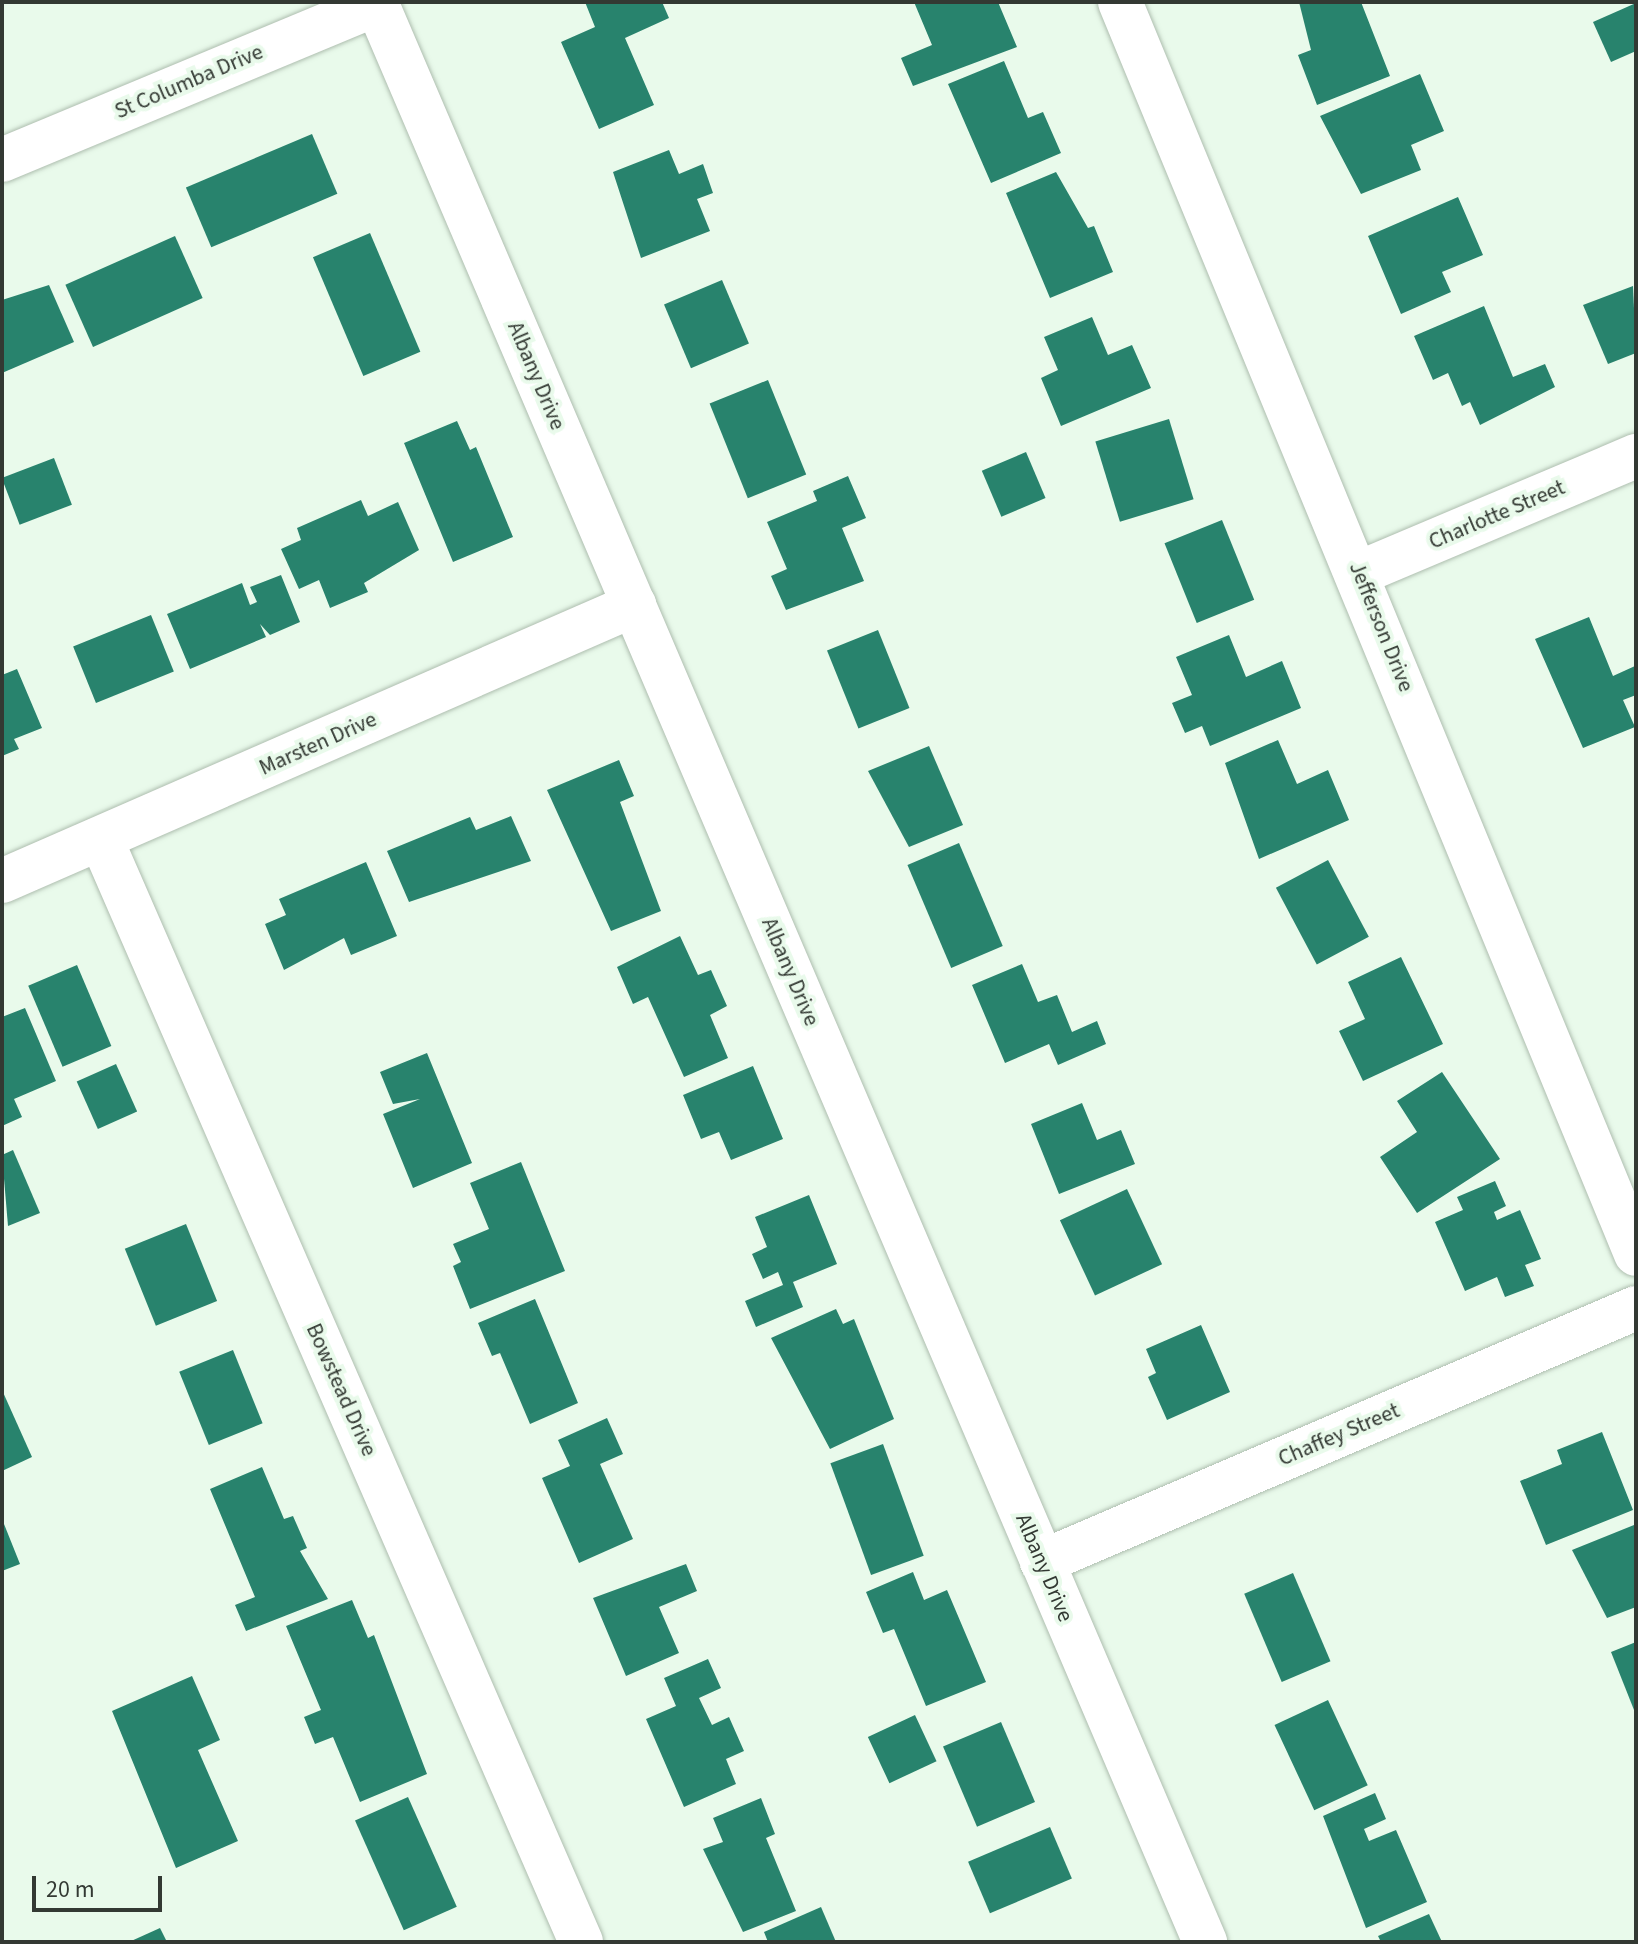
<!DOCTYPE html>
<html>
<head>
<meta charset="utf-8">
<style>
  body { margin:0 }
  #map { position:relative; width:1638px; height:1944px; overflow:hidden; background:#e9faeb; font-family:"Source Sans 3",sans-serif }
  div>[style] { position:absolute }
  .building>* { inset:0; background:#28836d; transform-origin:0 0 }
  .roads { filter:drop-shadow(0 0 2px #aebeaf) drop-shadow(0 0 2px #aebeaf) }
  .street>* { height:44px; margin:-22px; padding:0 22px; transform-origin:22px; border-radius:22px; background:#fff }
  span { translate:-50% -50%; white-space:nowrap; text-align:center; line-height:1.15; -webkit-text-stroke:8px #e9faeb; paint-order:stroke }
  .street-label { font-size:22px; color:#333933 }
  .frame { position:absolute; inset:0; border:4px solid #333933; pointer-events:none }
  .scale { position:absolute; left:32px; top:1876px; width:130px; height:36px; box-sizing:border-box; border:4px solid #333933; border-top:0; padding-left:10px; font-size:24px; line-height:28px; white-space:nowrap; color:#333933; -webkit-text-stroke:6px #e9faeb; paint-order:stroke }
</style>
</head>
<body>
<div id="map">
  <div class="building">
    <div style="clip-path:polygon(585px 2px,662px 2px,669px 18px,625px 38px,654px 105px,599px 129px,561px 42px,595px 27px)"></div>
    <div style="clip-path:polygon(914px 2px,998px 2px,1017px 47px,913px 86px,901px 58px,932px 45px)"></div>
    <div style="clip-path:polygon(1299px 2px,1361px 2px,1390px 76px,1317px 105px,1298px 55px,1311px 50px)"></div>
    <div style="clip-path:polygon(1636px 3px,1636px 51px,1611px 62px,1593px 22px)"></div>
    <div style="clip-path:polygon(1004px 61px,1028px 118px,1043px 112px,1061px 153px,991px 183px,948px 84px)"></div>
    <div style="clip-path:polygon(1420px 74px,1444px 131px,1411px 145px,1421px 170px,1361px 194px,1320px 116px)"></div>
    <div style="left:312px;top:134px;width:65px;height:137px;rotate:67deg"></div>
    <div style="clip-path:polygon(669px 150px,679px 174px,703px 164px,713px 193px,697px 199px,710px 231px,641px 258px,613px 172px)"></div>
    <div style="clip-path:polygon(1056px 172px,1088px 228px,1094px 226px,1113px 272px,1050px 298px,1006px 193px)"></div>
    <div style="clip-path:polygon(1458px 197px,1483px 255px,1442px 272px,1451px 292px,1401px 314px,1368px 236px)"></div>
    <div style="left:370px;top:233px;width:129px;height:62px;rotate:67deg"></div>
    <div style="left:175px;top:236px;width:68px;height:120px;rotate:66deg"></div>
    <div style="left:722px;top:280px;width:69px;height:63px;rotate:67deg"></div>
    <div style="clip-path:polygon(49px 285px,74px 342px,2px 373px,2px 300px)"></div>
    <div style="clip-path:polygon(1633px 286px,1636px 353px,1608px 364px,1583px 305px)"></div>
    <div style="clip-path:polygon(1484px 306px,1513px 377px,1545px 364px,1555px 387px,1480px 425px,1470px 402px,1462px 406px,1448px 373px,1433px 380px,1414px 336px)"></div>
    <div style="clip-path:polygon(1092px 317px,1108px 355px,1132px 345px,1151px 388px,1061px 426px,1041px 378px,1058px 370px,1044px 337px)"></div>
    <div style="left:768px;top:380px;width:102px;height:63px;rotate:68deg"></div>
    <div style="left:1169px;top:419px;width:84px;height:77px;rotate:73deg"></div>
    <div style="clip-path:polygon(457px 421px,470px 450px,476px 447px,513px 537px,453px 562px,404px 443px)"></div>
    <div style="left:1026px;top:452px;width:50px;height:48px;rotate:67deg"></div>
    <div style="left:54px;top:458px;width:50px;height:56px;rotate:69deg"></div>
    <div style="clip-path:polygon(848px 476px,866px 518px,842px 528px,864px 581px,786px 610px,771px 576px,787px 569px,767px 522px,817px 501px,813px 491px)"></div>
    <div style="clip-path:polygon(361px 500px,368px 516px,398px 502px,419px 550px,364px 583px,368px 592px,330px 608px,319px 580px,299px 589px,281px 549px,301px 540px,297px 528px)"></div>
    <div style="left:1222px;top:520px;width:86px;height:62px;rotate:68deg"></div>
    <div style="clip-path:polygon(281px 575px,300px 622px,270px 635px,260px 624px,266px 637px,190px 669px,167px 614px,242px 583px,250px 605px,257px 602px,250px 587px)"></div>
    <div style="left:151px;top:615px;width:61px;height:84px;rotate:68deg"></div>
    <div style="clip-path:polygon(1589px 617px,1613px 676px,1635px 666px,1636px 695px,1623px 700px,1635px 727px,1583px 748px,1535px 639px)"></div>
    <div style="left:878px;top:630px;width:84px;height:55px;rotate:68deg"></div>
    <div style="clip-path:polygon(1229px 635px,1246px 677px,1282px 661px,1301px 708px,1210px 746px,1202px 726px,1185px 733px,1172px 703px,1192px 695px,1176px 657px)"></div>
    <div style="clip-path:polygon(17px 669px,42px 728px,14px 739px,19px 749px,2px 756px,2px 675px)"></div>
    <div style="clip-path:polygon(1278px 740px,1297px 784px,1328px 770px,1349px 820px,1259px 859px,1225px 763px)"></div>
    <div style="clip-path:polygon(929px 746px,963px 825px,909px 847px,868px 771px)"></div>
    <div style="clip-path:polygon(619px 760px,634px 796px,620px 802px,661px 911px,611px 931px,547px 790px)"></div>
    <div style="clip-path:polygon(511px 816px,531px 861px,409px 902px,387px 851px,470px 817px,476px 830px)"></div>
    <div style="left:959px;top:843px;width:112px;height:56px;rotate:67deg"></div>
    <div style="left:1328px;top:860px;width:87px;height:59px;rotate:62deg"></div>
    <div style="clip-path:polygon(366px 862px,397px 936px,351px 955px,344px 938px,284px 970px,265px 924px,286px 915px,279px 899px)"></div>
    <div style="clip-path:polygon(680px 936px,698px 975px,711px 970px,727px 1006px,710px 1015px,728px 1058px,684px 1077px,648px 997px,633px 1004px,617px 967px)"></div>
    <div style="clip-path:polygon(1401px 957px,1443px 1044px,1363px 1081px,1339px 1031px,1365px 1019px,1348px 982px)"></div>
    <div style="clip-path:polygon(1022px 964px,1038px 1002px,1057px 995px,1072px 1032px,1097px 1021px,1106px 1044px,1058px 1065px,1049px 1044px,1005px 1063px,972px 985px)"></div>
    <div style="left:77px;top:965px;width:88px;height:53px;rotate:67deg"></div>
    <div style="clip-path:polygon(25px 1008px,56px 1081px,14px 1099px,22px 1117px,2px 1126px,2px 1017px)"></div>
    <div style="clip-path:polygon(427px 1053px,472px 1163px,413px 1188px,383px 1114px,420px 1099px,393px 1104px,380px 1072px)"></div>
    <div style="left:116px;top:1064px;width:52px;height:43px;rotate:66deg"></div>
    <div style="clip-path:polygon(753px 1066px,783px 1139px,731px 1160px,719px 1132px,701px 1139px,683px 1095px)"></div>
    <div style="clip-path:polygon(1442px 1072px,1500px 1159px,1417px 1213px,1380px 1157px,1417px 1132px,1397px 1101px)"></div>
    <div style="clip-path:polygon(1082px 1103px,1097px 1140px,1121px 1130px,1135px 1164px,1059px 1194px,1031px 1124px)"></div>
    <div style="clip-path:polygon(13px 1150px,40px 1213px,8px 1226px,2px 1155px)"></div>
    <div style="clip-path:polygon(521px 1162px,565px 1271px,470px 1309px,453px 1266px,461px 1262px,453px 1244px,489px 1229px,470px 1183px)"></div>
    <div style="clip-path:polygon(1495px 1181px,1506px 1206px,1494px 1212px,1497px 1220px,1520px 1210px,1541px 1259px,1525px 1265px,1534px 1286px,1505px 1297px,1497px 1277px,1465px 1291px,1435px 1222px,1463px 1210px,1457px 1197px)"></div>
    <div style="left:1127px;top:1189px;width:83px;height:74px;rotate:65deg"></div>
    <div style="clip-path:polygon(809px 1195px,837px 1264px,793px 1282px,803px 1307px,756px 1327px,745px 1301px,783px 1285px,778px 1272px,763px 1279px,752px 1254px,767px 1247px,755px 1217px)"></div>
    <div style="left:186px;top:1224px;width:83px;height:66px;rotate:68deg"></div>
    <div style="clip-path:polygon(535px 1299px,578px 1403px,530px 1424px,500px 1353px,492px 1356px,478px 1323px)"></div>
    <div style="clip-path:polygon(836px 1309px,843px 1324px,854px 1319px,894px 1419px,830px 1449px,771px 1338px)"></div>
    <div style="clip-path:polygon(1201px 1325px,1230px 1392px,1167px 1420px,1148px 1377px,1156px 1373px,1146px 1349px)"></div>
    <div style="left:233px;top:1350px;width:79px;height:58px;rotate:68deg"></div>
    <div style="clip-path:polygon(2px 1390px,32px 1457px,2px 1471px)"></div>
    <div style="clip-path:polygon(607px 1418px,623px 1454px,600px 1464px,633px 1539px,579px 1563px,542px 1478px,570px 1466px,558px 1440px)"></div>
    <div style="clip-path:polygon(1602px 1432px,1633px 1510px,1546px 1545px,1520px 1481px,1562px 1464px,1557px 1450px)"></div>
    <div style="left:883px;top:1444px;width:119px;height:56px;rotate:70deg"></div>
    <div style="clip-path:polygon(262px 1467px,284px 1519px,293px 1516px,307px 1548px,300px 1551px,328px 1599px,246px 1631px,235px 1605px,255px 1597px,210px 1489px)"></div>
    <div style="clip-path:polygon(2px 1519px,20px 1564px,2px 1571px)"></div>
    <div style="clip-path:polygon(1634px 1525px,1636px 1607px,1607px 1618px,1572px 1550px)"></div>
    <div style="clip-path:polygon(686px 1564px,697px 1591px,659px 1607px,679px 1653px,626px 1676px,593px 1598px)"></div>
    <div style="clip-path:polygon(913px 1572px,924px 1600px,947px 1590px,986px 1682px,926px 1706px,894px 1629px,883px 1633px,866px 1592px)"></div>
    <div style="left:1293px;top:1573px;width:96px;height:53px;rotate:67deg"></div>
    <div style="clip-path:polygon(352px 1600px,368px 1638px,374px 1635px,427px 1774px,360px 1802px,333px 1737px,315px 1744px,304px 1717px,321px 1710px,286px 1626px)"></div>
    <div style="clip-path:polygon(1636px 1642px,1636px 1715px,1611px 1652px)"></div>
    <div style="clip-path:polygon(708px 1659px,721px 1688px,699px 1698px,712px 1725px,729px 1717px,744px 1751px,726px 1759px,736px 1784px,684px 1807px,646px 1719px,676px 1706px,664px 1678px)"></div>
    <div style="clip-path:polygon(192px 1676px,220px 1740px,198px 1750px,238px 1841px,176px 1868px,112px 1711px)"></div>
    <div style="left:1328px;top:1700px;width:94px;height:59px;rotate:65deg"></div>
    <div style="left:915px;top:1715px;width:51px;height:52px;rotate:65deg"></div>
    <div style="left:1001px;top:1722px;width:87px;height:63px;rotate:67deg"></div>
    <div style="clip-path:polygon(1375px 1793px,1386px 1819px,1364px 1829px,1369px 1841px,1396px 1830px,1427px 1902px,1366px 1928px,1323px 1816px)"></div>
    <div style="left:408px;top:1797px;width:120px;height:58px;rotate:66deg"></div>
    <div style="clip-path:polygon(761px 1798px,775px 1834px,766px 1838px,796px 1911px,743px 1932px,703px 1849px,723px 1842px,713px 1818px)"></div>
    <div style="left:1050px;top:1827px;width:56px;height:89px;rotate:67deg"></div>
    <div style="clip-path:polygon(821px 1907px,836px 1942px,768px 1942px,764px 1932px)"></div>
    <div style="clip-path:polygon(1429px 1914px,1442px 1942px,1381px 1942px,1378px 1936px)"></div>
    <div style="clip-path:polygon(160px 1928px,167px 1942px,129px 1942px)"></div>
  </div>
  <div class="roads">
    <div class="street">
      <div style="left:376px;top:2px;width:2110px;rotate:66.86deg"></div>
      <div style="left:1120px;top:2px;width:1354px;rotate:67.6deg"></div>
      <div style="left:2px;top:160px;width:405px;rotate:-22.6deg"></div>
      <div style="left:1359px;top:573px;width:301px;rotate:-22.9deg"></div>
      <div style="left:101px;top:839px;width:1203px;rotate:66.48deg"></div>
      <div style="left:2px;top:881px;width:690px;rotate:-23.59deg"></div>
      <div style="left:1042px;top:1562px;width:646px;rotate:-23.15deg"></div>
    </div>
  </div>
  <div class="street-label">
    <span style="left:189px;top:82px;rotate:-23deg">St Columba Drive</span>
    <span style="left:536px;top:376px;rotate:67deg">Albany Drive</span>
    <span style="left:1497px;top:515px;rotate:-23deg">Charlotte Street</span>
    <span style="left:1381px;top:627px;rotate:68deg">Jefferson Drive</span>
    <span style="left:318px;top:744px;rotate:-24deg">Marsten Drive</span>
    <span style="left:790px;top:972px;rotate:67deg">Albany Drive</span>
    <span style="left:341px;top:1390px;rotate:66deg">Bowstead Drive</span>
    <span style="left:1339px;top:1435px;rotate:-23deg">Chaffey Street</span>
    <span style="left:1044px;top:1568px;rotate:67deg">Albany Drive</span>
  </div>
  <div class="frame"></div>
  <div class="scale">20 m</div>
</div>
</body>
</html>
